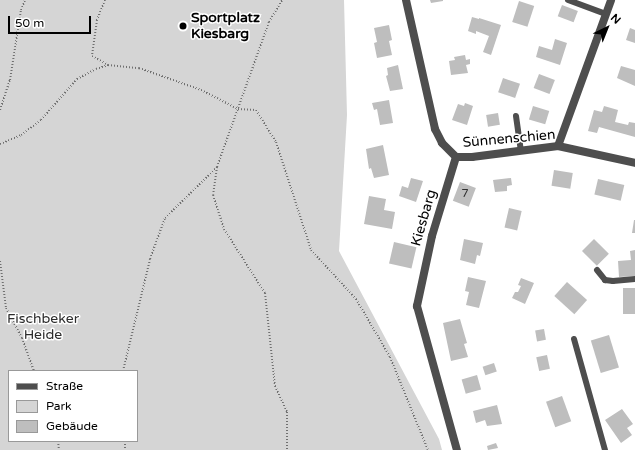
<!DOCTYPE html>
<meta charset="utf-8">
<style>
body{margin:0}
#map{position:relative;width:635px;height:450px;overflow:hidden;background:#fff;font-family:"Varela Round",sans-serif}
div>[style]{position:absolute}
.green>*{inset:0;background:#d5d5d5}
.building>*{inset:0;background:#bebebe;transform-origin:0 0}
.path>*{height:2px;margin-top:-1px;transform-origin:0;background:repeating-linear-gradient(90deg,#707070 0 1px,transparent 0 3px)}
.service>*{height:6px;margin:-3px;padding:0 3px;transform-origin:3px;border-radius:3px;background:#4e4e4e}
.minor>*{height:8px;margin:-4px;padding:0 4px;transform-origin:4px;border-radius:4px;background:#4e4e4e}
.dots>*{width:11px;height:11px;translate:-50% -50%;box-sizing:border-box;border:2px solid #fff;border-radius:50%}
span{translate:-50% -50%;white-space:nowrap;text-align:center;line-height:1.15;-webkit-text-stroke:3px #fff;paint-order:stroke}
.number-label{font-size:12px;color:#303030}
.number-label span{-webkit-text-stroke-width:0}
.poi-label{font-size:14px;color:#000;font-weight:700}
.left{translate:0 -50%;text-align:left}
.street-label{font-size:14px;color:#000}
.park-label{font-size:14px;color:#2c2c2c}
.legend{position:absolute;left:8px;top:370px;width:130px;height:72px;box-sizing:border-box;background:#fff;border:1px solid #999;margin:0;padding:5px 7px;list-style:none;font-size:12px;color:#000}
.legend li{display:flex;align-items:center;gap:8px;height:20px}
.legend b{width:20px;border:1px solid #999}
.north{position:absolute;left:587px;top:8px;width:40px;height:40px;-webkit-text-stroke:3px #fff;paint-order:stroke;rotate:43deg;font-size:11px;font-weight:700;line-height:16px;text-align:center;color:#000}
.north::after{content:'';display:block;margin:auto;width:14px;height:18px;background:#000;clip-path:polygon(50% 0,100% 100%,50% 72%,0 100%)}
.scale{position:absolute;left:8px;top:16px;width:83px;height:18px;box-sizing:border-box;border:2px solid #000;border-top:0;padding-left:5px;font-size:12px;line-height:14px;white-space:nowrap;color:#000;-webkit-text-stroke:3px #fff;paint-order:stroke}
</style>
<div id="map">
<div class="green">
<div style="clip-path:polygon(evenodd,0 0,344px 0,347px 115px,339px 251px,439px 439px,442px 450px,0 450px,0 0,9px 371px,137px 371px,137px 441px,9px 441px,9px 371px)"></div>
</div>
<div class="building">
<div style="clip-path:polygon(430px 0,443px 0,443px 1px,431px 3px)"></div>
<div style="left:519px;top:1px;width:16px;height:22px;rotate:18deg"></div>
<div style="left:562px;top:5px;width:17px;height:12px;rotate:21deg"></div>
<div style="clip-path:polygon(472px 17px,479px 19px,479px 18px,501px 25px,491px 55px,483px 52px,489px 36px,476px 31px,476px 34px,468px 31px)"></div>
<div style="clip-path:polygon(389px 25px,392px 40px,389px 41px,392px 55px,377px 58px,374px 43px,377px 42px,374px 28px)"></div>
<div style="clip-path:polygon(630px 28px,635px 30px,635px 43px,626px 40px)"></div>
<div style="clip-path:polygon(555px 39px,567px 43px,560px 65px,536px 57px,539px 46px,552px 50px)"></div>
<div style="clip-path:polygon(465px 55px,466px 60px,470px 59px,470px 64px,466px 65px,468px 73px,451px 75px,449px 61px,455px 60px,454px 57px)"></div>
<div style="clip-path:polygon(398px 65px,403px 89px,390px 91px,386px 76px,388px 75px,387px 68px)"></div>
<div style="clip-path:polygon(621px 66px,635px 70px,635px 86px,617px 78px)"></div>
<div style="left:539px;top:74px;width:17px;height:15px;rotate:21deg"></div>
<div style="left:503px;top:78px;width:18px;height:15px;rotate:19deg"></div>
<div style="clip-path:polygon(389px 100px,393px 123px,380px 125px,377px 109px,374px 110px,372px 103px)"></div>
<div style="clip-path:polygon(465px 103px,473px 106px,467px 125px,452px 120px,458px 104px,464px 106px)"></div>
<div style="left:533px;top:106px;width:17px;height:14px;rotate:17deg"></div>
<div style="clip-path:polygon(604px 106px,618px 110px,615px 122px,628px 125px,629px 122px,635px 123px,635px 137px,599px 127px,597px 133px,588px 131px,594px 110px,602px 112px)"></div>
<div style="left:498px;top:113px;width:12px;height:12px;rotate:81deg"></div>
<div style="clip-path:polygon(383px 145px,389px 175px,374px 178px,371px 168px,369px 169px,366px 149px)"></div>
<div style="left:554px;top:170px;width:19px;height:16px;rotate:9deg"></div>
<div style="clip-path:polygon(411px 178px,423px 181px,416px 202px,399px 196px,402px 186px,408px 188px)"></div>
<div style="clip-path:polygon(511px 178px,512px 185px,507px 186px,507px 191px,495px 192px,493px 180px)"></div>
<div style="left:598px;top:179px;width:27px;height:16px;rotate:13deg"></div>
<div style="left:460px;top:182px;width:17px;height:20px;rotate:21deg"></div>
<div style="clip-path:polygon(369px 196px,386px 199px,384px 210px,395px 212px,392px 229px,364px 224px)"></div>
<div style="left:509px;top:208px;width:13px;height:20px;rotate:13deg"></div>
<div style="clip-path:polygon(634px 220px,635px 220px,635px 233px,632px 233px)"></div>
<div style="clip-path:polygon(464px 239px,483px 243px,480px 256px,477px 255px,475px 264px,460px 260px)"></div>
<div style="left:594px;top:239px;width:21px;height:17px;rotate:45deg"></div>
<div style="left:394px;top:242px;width:23px;height:22px;rotate:13deg"></div>
<div style="clip-path:polygon(635px 250px,635px 276px,619px 277px,618px 261px,631px 260px,630px 251px)"></div>
<div style="clip-path:polygon(468px 277px,486px 281px,479px 308px,466px 305px,469px 292px,465px 291px)"></div>
<div style="clip-path:polygon(521px 278px,534px 283px,525px 304px,512px 298px,515px 292px,518px 292px,521px 286px,518px 285px)"></div>
<div style="left:567px;top:282px;width:27px;height:19px;rotate:42deg"></div>
<div style="left:623px;top:288px;width:12px;height:26px"></div>
<div style="clip-path:polygon(460px 319px,467px 343px,464px 344px,468px 357px,451px 361px,443px 323px)"></div>
<div style="left:544px;top:329px;width:11px;height:9px;rotate:80deg"></div>
<div style="left:609px;top:335px;width:34px;height:19px;rotate:73deg"></div>
<div style="left:547px;top:355px;width:14px;height:11px;rotate:78deg"></div>
<div style="left:494px;top:363px;width:9px;height:12px;rotate:72deg"></div>
<div style="left:477px;top:375px;width:15px;height:16px;rotate:74deg"></div>
<div style="left:562px;top:396px;width:27px;height:17px;rotate:70deg"></div>
<div style="clip-path:polygon(497px 405px,502px 424px,487px 426px,485px 420px,476px 423px,473px 411px)"></div>
<div style="clip-path:polygon(622px 409px,633px 424px,627px 428px,632px 435px,621px 443px,605px 420px)"></div>
<div style="clip-path:polygon(496px 443px,498px 448px,488px 450px,487px 446px)"></div>
</div>
<div class="path">
<div style="left:105px;top:0;width:22px;rotate:112deg"></div>
<div style="left:97px;top:20px;width:36px;rotate:98deg"></div>
<div style="left:92px;top:56px;width:18px;rotate:29deg"></div>
<div style="left:0;top:110px;width:32px;rotate:-72deg"></div>
<div style="left:10px;top:80px;width:71px;rotate:-81.1deg"></div>
<div style="left:21px;top:10px;width:11px;rotate:-68deg"></div>
<div style="left:0;top:144px;width:23px;rotate:-23deg"></div>
<div style="left:21px;top:135px;width:25px;rotate:-37deg"></div>
<div style="left:41px;top:120px;width:55px;rotate:-48.7deg"></div>
<div style="left:77px;top:79px;width:21px;rotate:-28deg"></div>
<div style="left:96px;top:69px;width:13px;rotate:-18deg"></div>
<div style="left:108px;top:65px;width:31px;rotate:6deg"></div>
<div style="left:139px;top:68px;width:66px;rotate:19.5deg"></div>
<div style="left:201px;top:90px;width:42px;rotate:27.2deg"></div>
<div style="left:238px;top:109px;width:18px;rotate:3deg"></div>
<div style="left:256px;top:110px;width:38px;rotate:58deg"></div>
<div style="left:276px;top:142px;width:114px;rotate:72deg"></div>
<div style="left:311px;top:250px;width:67px;rotate:47.4deg"></div>
<div style="left:356px;top:299px;width:67px;rotate:59.6deg"></div>
<div style="left:390px;top:357px;width:100px;rotate:67.8deg"></div>
<div style="left:217px;top:167px;width:28px;rotate:98deg"></div>
<div style="left:213px;top:195px;width:36px;rotate:72deg"></div>
<div style="left:224px;top:229px;width:76px;rotate:57.4deg"></div>
<div style="left:265px;top:293px;width:94px;rotate:83.9deg"></div>
<div style="left:275px;top:386px;width:29px;rotate:65deg"></div>
<div style="left:287px;top:412px;width:38px;rotate:90deg"></div>
<div style="left:0;top:261px;width:47px;rotate:82.7deg"></div>
<div style="left:6px;top:308px;width:34px;rotate:62deg"></div>
<div style="left:22px;top:338px;width:35px;rotate:70deg"></div>
<div style="left:123px;top:371px;width:115px;rotate:-76.4deg"></div>
<div style="left:150px;top:259px;width:44px;rotate:-69.9deg"></div>
<div style="left:165px;top:218px;width:73px;rotate:-44.4deg"></div>
<div style="left:217px;top:167px;width:154px;rotate:-70.3deg"></div>
<div style="left:269px;top:22px;width:26px;rotate:-59deg"></div>
<div style="left:58px;top:441px;width:9px;rotate:84deg"></div>
<div style="left:125px;top:441px;width:9px;rotate:90deg"></div>
</div>
<div class="service">
<div style="left:568px;top:0;width:40px;rotate:20.2deg"></div>
<div style="left:516px;top:116px;width:35px;rotate:82deg"></div>
<div style="left:597px;top:270px;width:13px;rotate:51deg"></div>
<div style="left:605px;top:280px;width:8px;rotate:7deg"></div>
<div style="left:613px;top:281px;width:22px;rotate:-5deg"></div>
<div style="left:574px;top:339px;width:115px;rotate:74.4deg"></div>
</div>
<div class="minor">
<div style="left:406px;top:0;width:132px;rotate:77.3deg"></div>
<div style="left:435px;top:129px;width:16px;rotate:63deg"></div>
<div style="left:442px;top:143px;width:20px;rotate:45deg"></div>
<div style="left:456px;top:157px;width:83px;rotate:106.9deg"></div>
<div style="left:432px;top:236px;width:72px;rotate:102.1deg"></div>
<div style="left:417px;top:306px;width:149px;rotate:74.5deg"></div>
<div style="left:558px;top:146px;width:155px;rotate:-70deg"></div>
<div style="left:456px;top:157px;width:16px"></div>
<div style="left:472px;top:157px;width:87px;rotate:-7.3deg"></div>
<div style="left:558px;top:146px;width:79px;rotate:12.4deg"></div>
</div>
<div class="dots">
<div style="left:183px;top:26px;background:#000"></div>
</div>
<div class="number-label">
<span style="left:465px;top:194px">7</span>
</div>
<div class="poi-label">
<span class="left" style="left:191px;top:26px">Sportplatz<br>Kiesbarg</span>
</div>
<div class="street-label">
<span style="left:509px;top:139px;rotate:-5deg">Sünnenschien</span>
<span style="left:424px;top:218px;rotate:-74deg">Kiesbarg</span>
</div>
<div class="park-label">
<span style="left:43px;top:327px">Fischbeker<br>Heide</span>
</div>
<ul class="legend">
<li><b style="height:5px;background:#4e4e4e"></b>Straße</li>
<li><b style="height:11px;background:#d5d5d5"></b>Park</li>
<li><b style="height:11px;background:#bebebe"></b>Gebäude</li>
</ul>
<div class="north">N</div>
<div class="scale">50 m</div>
</div>
